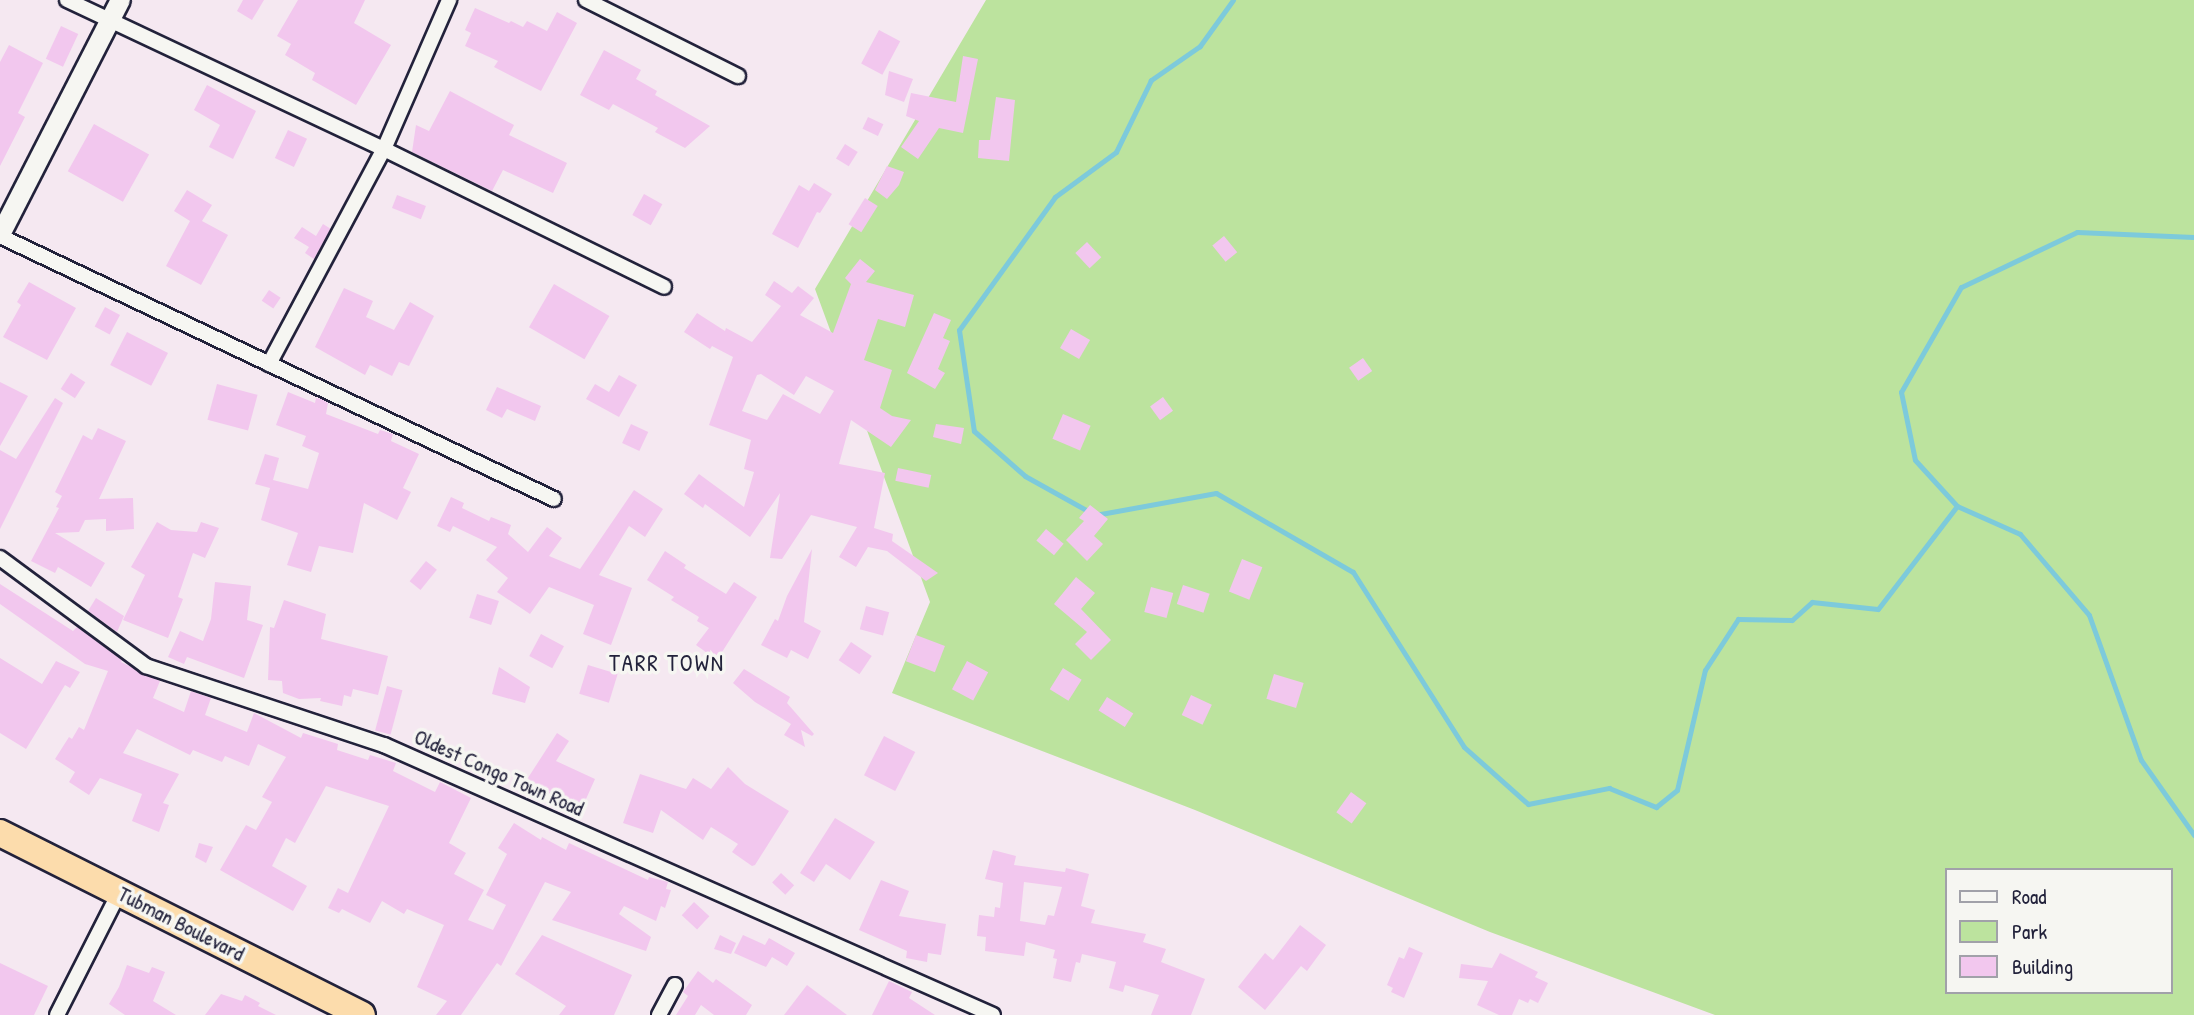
<!DOCTYPE html>
<style>
body{margin:0}
#map{position:relative;width:2194px;height:1015px;overflow:hidden;background:#f5e8f1;font-family:"Patrick Hand",sans-serif}
div>[style]{position:absolute}
.green>*{inset:0;background:#bce39e}
.stream>*{height:5px;margin:-2.5px;padding:0 2.5px;transform-origin:2.5px;border-radius:2.5px;background:#7dcadb}
.building>*{inset:0;background:#f2c7ee;transform-origin:0 0}
.roads{filter:drop-shadow(2px 0 #22223b) drop-shadow(-2px 0 #22223b) drop-shadow(0 2px #22223b) drop-shadow(0 -2px #22223b)}
.street>*{height:14px;margin:-7px;padding:0 7px;transform-origin:7px;border-radius:7px;background:#f6f6f2}
.secondary>*{height:19px;margin:-9.5px;padding:0 9.5px;transform-origin:9.5px;border-radius:9.5px;background:#f6f6f2}
.highway>*{height:26px;margin:-13px;padding:0 13px;transform-origin:13px;border-radius:13px;background:#fcdcac}
span{translate:-50% -50%;white-space:nowrap;text-align:center;line-height:1.15;-webkit-text-stroke:7px #f6f6f2;paint-order:stroke}
.street-label{font-size:21px;color:#22223b}
.neighbourhood-label{font-size:23px;color:#22223b;letter-spacing:2px}
.legend{position:absolute;left:1945px;top:868px;width:228px;height:126px;box-sizing:border-box;background:#f6f6f2;border:2px solid #a1a1a9;margin:0;padding:9px 12px;list-style:none;font-size:21px;color:#22223b}
.legend li{display:flex;align-items:center;gap:14px;height:35px}
.legend b{width:35px;border:2px solid #a1a1a9}
</style>
<div id="map">
<div class="green">
<div style="clip-path:polygon(evenodd,986px 0,2194px 0,2194px 1015px,1715px 1015px,1490px 932px,1195px 810px,892px 693px,930px 602px,815px 289px,986px 0,1947px 870px,2171px 870px,2171px 992px,1947px 992px,1947px 870px)"></div>
</div>
<div class="stream">
<div style="left:1233px;top:0;width:57px;rotate:125.7deg"></div>
<div style="left:1200px;top:46px;width:60px;rotate:145.2deg"></div>
<div style="left:1151px;top:80px;width:80px;rotate:115.9deg"></div>
<div style="left:1116px;top:152px;width:76px;rotate:143.6deg"></div>
<div style="left:1055px;top:197px;width:164px;rotate:125.8deg"></div>
<div style="left:959px;top:330px;width:102px;rotate:81.6deg"></div>
<div style="left:974px;top:431px;width:68px;rotate:41.4deg"></div>
<div style="left:1025px;top:476px;width:80px;rotate:29.1deg"></div>
<div style="left:1095px;top:515px;width:123px;rotate:-10.3deg"></div>
<div style="left:1216px;top:493px;width:158px;rotate:30deg"></div>
<div style="left:1353px;top:572px;width:207px;rotate:57.6deg"></div>
<div style="left:1464px;top:747px;width:86px;rotate:41.7deg"></div>
<div style="left:1528px;top:804px;width:83px;rotate:-11.2deg"></div>
<div style="left:1609px;top:788px;width:51px;rotate:22deg"></div>
<div style="left:1656px;top:807px;width:27px;rotate:-39deg"></div>
<div style="left:1677px;top:790px;width:123px;rotate:-76.9deg"></div>
<div style="left:1705px;top:670px;width:61px;rotate:-57.1deg"></div>
<div style="left:1738px;top:619px;width:54px;rotate:1.1deg"></div>
<div style="left:1792px;top:620px;width:27px;rotate:-42deg"></div>
<div style="left:1812px;top:602px;width:66px;rotate:6.1deg"></div>
<div style="left:1878px;top:609px;width:130px;rotate:-52.5deg"></div>
<div style="left:2194px;top:237px;width:117px;rotate:-177.6deg"></div>
<div style="left:2077px;top:232px;width:128px;rotate:154.6deg"></div>
<div style="left:1961px;top:287px;width:121px;rotate:119.7deg"></div>
<div style="left:1901px;top:392px;width:69px;rotate:78.4deg"></div>
<div style="left:1915px;top:460px;width:62px;rotate:47.6deg"></div>
<div style="left:1957px;top:506px;width:69px;rotate:24deg"></div>
<div style="left:2020px;top:534px;width:106px;rotate:49.6deg"></div>
<div style="left:2089px;top:615px;width:154px;rotate:70.3deg"></div>
<div style="left:2141px;top:760px;width:92px;rotate:54.8deg"></div>
</div>
<div class="building">
<div style="clip-path:polygon(243px 0,264px 0,252px 20px,237px 11px)"></div>
<div style="clip-path:polygon(298px 0,365px 0,354px 23px,391px 45px,356px 105px,312px 80px,315px 73px,285px 55px,291px 44px,277px 36px)"></div>
<div style="clip-path:polygon(475px 8px,509px 23px,511px 21px,523px 27px,527px 21px,547px 31px,557px 12px,577px 23px,541px 91px,494px 67px,498px 61px,465px 46px,471px 33px,465px 30px)"></div>
<div style="left:61px;top:26px;width:19px;height:36px;rotate:25deg"></div>
<div style="left:879px;top:30px;width:24px;height:38px;rotate:28deg"></div>
<div style="clip-path:polygon(9px 45px,43px 63px,18px 113px,25px 117px,0 166px,0 62px)"></div>
<div style="clip-path:polygon(604px 50px,641px 70px,636px 79px,657px 91px,655px 95px,710px 126px,685px 148px,655px 132px,658px 128px,613px 104px,609px 110px,580px 95px)"></div>
<div style="clip-path:polygon(963px 56px,978px 59px,963px 133px,939px 128px,918px 159px,901px 147px,919px 121px,906px 116px,911px 93px,956px 102px)"></div>
<div style="clip-path:polygon(889px 71px,913px 79px,904px 102px,885px 95px)"></div>
<div style="clip-path:polygon(207px 85px,256px 111px,233px 159px,209px 147px,220px 125px,194px 110px)"></div>
<div style="clip-path:polygon(450px 91px,514px 125px,509px 135px,567px 163px,553px 193px,503px 170px,492px 191px,412px 152px,416px 125px,429px 131px)"></div>
<div style="clip-path:polygon(996px 97px,1015px 100px,1009px 161px,978px 158px,979px 140px,990px 140px)"></div>
<div style="left:868px;top:117px;width:17px;height:13px;rotate:25deg"></div>
<div style="left:94px;top:124px;width:63px;height:54px;rotate:29deg"></div>
<div style="left:288px;top:130px;width:21px;height:31px;rotate:25deg"></div>
<div style="left:845px;top:144px;width:15px;height:17px;rotate:32deg"></div>
<div style="clip-path:polygon(887px 166px,904px 172px,899px 185px,887px 199px,875px 190px)"></div>
<div style="clip-path:polygon(814px 183px,832px 194px,820px 213px,817px 212px,798px 248px,772px 234px,799px 185px,809px 191px)"></div>
<div style="clip-path:polygon(187px 190px,212px 205px,202px 221px,228px 235px,201px 285px,166px 266px,190px 221px,174px 211px)"></div>
<div style="left:644px;top:194px;width:21px;height:24px;rotate:29deg"></div>
<div style="left:397px;top:195px;width:31px;height:14px;rotate:21deg"></div>
<div style="left:865px;top:198px;width:15px;height:31px;rotate:32deg"></div>
<div style="clip-path:polygon(323px 224px,331px 229px,314px 259px,305px 253px,309px 247px,294px 238px,302px 227px,316px 236px)"></div>
<div style="left:1224px;top:236px;width:21px;height:15px;rotate:51deg"></div>
<div style="left:1087px;top:242px;width:21px;height:16px;rotate:47deg"></div>
<div style="clip-path:polygon(evenodd,860px 259px,875px 271px,866px 282px,914px 295px,905px 327px,878px 319px,864px 360px,892px 370px,880px 408px,892px 416px,911px 420px,891px 447px,851px 420px,839px 464px,885px 473px,874px 528px,893px 534px,892px 541px,938px 573px,926px 581px,887px 551px,868px 547px,856px 567px,839px 557px,857px 527px,811px 515px,782px 559px,770px 558px,780px 493px,750px 537px,705px 504px,703px 508px,684px 494px,699px 474px,744px 507px,754px 472px,744px 469px,751px 440px,709px 425px,733px 357px,712px 346px,710px 349px,684px 332px,697px 313px,725px 331px,726px 328px,752px 342px,781px 306px,765px 295px,774px 281px,792px 293px,798px 286px,814px 298px,800px 315px,833px 333px,851px 284px,845px 278px,860px 259px,761px 374px,794px 395px,806px 376px,834px 391px,820px 414px,783px 394px,767px 420px,742px 411px,757px 375px,761px 374px)"></div>
<div style="clip-path:polygon(29px 282px,76px 308px,47px 360px,3px 337px,21px 305px,17px 302px)"></div>
<div style="left:554px;top:284px;width:64px;height:50px;rotate:30deg"></div>
<div style="clip-path:polygon(344px 288px,373px 301px,366px 317px,394px 330px,410px 302px,434px 316px,409px 366px,399px 362px,392px 376px,370px 365px,365px 375px,315px 347px)"></div>
<div style="left:269px;top:290px;width:14px;height:13px;rotate:34deg"></div>
<div style="left:105px;top:307px;width:17px;height:22px;rotate:28deg"></div>
<div style="clip-path:polygon(934px 313px,951px 320px,943px 338px,950px 341px,938px 369px,945px 373px,935px 389px,907px 373px)"></div>
<div style="left:1071px;top:329px;width:22px;height:22px;rotate:30deg"></div>
<div style="left:127px;top:332px;width:46px;height:37px;rotate:27deg"></div>
<div style="left:1363px;top:358px;width:16px;height:17px;rotate:55deg"></div>
<div style="left:71px;top:373px;width:17px;height:19px;rotate:33deg"></div>
<div style="clip-path:polygon(619px 375px,637px 385px,619px 417px,586px 399px,595px 384px,609px 392px)"></div>
<div style="clip-path:polygon(0 382px,28px 396px,0 446px)"></div>
<div style="left:217px;top:384px;width:42px;height:37px;rotate:15deg"></div>
<div style="clip-path:polygon(497px 387px,541px 406px,535px 421px,507px 409px,502px 418px,486px 410px)"></div>
<div style="clip-path:polygon(288px 392px,315px 403px,316px 398px,322px 399px,328px 403px,326px 414px,378px 434px,380px 430px,393px 434px,391px 441px,419px 454px,403px 488px,411px 492px,397px 520px,364px 503px,353px 553px,319px 546px,311px 572px,287px 565px,298px 533px,261px 520px,270px 488px,255px 484px,265px 454px,279px 458px,273px 480px,308px 489px,319px 453px,302px 446px,306px 436px,276px 425px)"></div>
<div style="left:1163px;top:397px;width:17px;height:16px;rotate:54deg"></div>
<div style="clip-path:polygon(55px 398px,63px 403px,0 529px,0 450px,16px 459px)"></div>
<div style="left:1063px;top:414px;width:30px;height:27px;rotate:23deg"></div>
<div style="left:631px;top:424px;width:19px;height:21px;rotate:25deg"></div>
<div style="clip-path:polygon(936px 424px,964px 428px,961px 444px,933px 437px)"></div>
<div style="clip-path:polygon(98px 428px,126px 441px,99px 499px,133px 498px,134px 529px,106px 531px,106px 519px,85px 520px,79px 532px,55px 533px,105px 563px,91px 587px,58px 567px,55px 573px,31px 561px,59px 508px,56px 507px,62px 496px,55px 492px,83px 435px,92px 440px)"></div>
<div style="left:898px;top:468px;width:34px;height:13px;rotate:12deg"></div>
<div style="clip-path:polygon(634px 490px,663px 509px,645px 537px,629px 526px,599px 575px,632px 588px,611px 645px,583px 634px,594px 605px,549px 587px,530px 614px,497px 592px,508px 578px,486px 560px,497px 547px,453px 526px,450px 532px,437px 526px,451px 497px,464px 503px,462px 508px,489px 521px,491px 517px,511px 525px,508px 534px,528px 552px,547px 527px,562px 538px,549px 556px,580px 569px)"></div>
<div style="clip-path:polygon(1090px 505px,1108px 519px,1094px 536px,1103px 544px,1087px 561px,1066px 540px,1084px 521px,1079px 518px)"></div>
<div style="clip-path:polygon(157px 522px,171px 530px,197px 532px,201px 522px,219px 528px,205px 558px,193px 553px,178px 597px,183px 599px,168px 638px,123px 620px,145px 575px,131px 567px)"></div>
<div style="left:1046px;top:529px;width:23px;height:15px;rotate:40deg"></div>
<div style="clip-path:polygon(812px 549px,804px 622px,821px 631px,808px 659px,791px 650px,787px 658px,761px 645px,775px 619px,778px 621px,787px 596px)"></div>
<div style="clip-path:polygon(665px 551px,686px 565px,684px 568px,726px 594px,734px 582px,757px 597px,717px 660px,696px 645px,709px 628px,697px 621px,699px 617px,671px 600px,674px 597px,647px 580px)"></div>
<div style="left:1242px;top:559px;width:22px;height:35px;rotate:22deg"></div>
<div style="left:426px;top:561px;width:14px;height:26px;rotate:39deg"></div>
<div style="clip-path:polygon(1076px 577px,1095px 593px,1081px 609px,1111px 640px,1091px 660px,1075px 644px,1087px 632px,1054px 604px)"></div>
<div style="clip-path:polygon(215px 582px,251px 586px,247px 620px,263px 625px,244px 678px,187px 657px,184px 664px,168px 657px,180px 631px,203px 641px,211px 619px)"></div>
<div style="clip-path:polygon(0 584px,73px 631px,77px 627px,122px 660px,121px 662px,160px 681px,153px 698px,184px 712px,191px 691px,211px 698px,205px 715px,247px 732px,254px 713px,301px 738px,303px 733px,338px 744px,337px 750px,368px 760px,370px 755px,396px 763px,393px 771px,435px 792px,440px 782px,471px 798px,449px 843px,466px 853px,454px 874px,484px 890px,468px 920px,493px 930px,506px 905px,486px 895px,507px 854px,498px 848px,514px 823px,541px 840px,542px 837px,566px 850px,569px 843px,648px 880px,649px 877px,668px 882px,666px 889px,671px 890px,665px 908px,661px 906px,656px 921px,624px 906px,619px 914px,651px 937px,646px 951px,552px 920px,571px 892px,545px 882px,501px 966px,497px 963px,461px 1015px,436px 1015px,447px 1001px,417px 987px,444px 925px,407px 909px,404px 914px,382px 901px,370px 923px,342px 909px,339px 913px,328px 908px,338px 888px,348px 893px,389px 806px,326px 786px,295px 843px,286px 838px,272px 866px,307px 886px,293px 911px,220px 870px,246px 825px,256px 830px,272px 802px,262px 797px,286px 757px,258px 744px,249px 766px,225px 756px,222px 762px,193px 750px,190px 755px,137px 729px,123px 753px,179px 774px,163px 803px,169px 805px,159px 832px,132px 821px,142px 794px,100px 778px,89px 795px,69px 782px,75px 772px,55px 759px,69px 737px,72px 739px,79px 727px,84px 730px,108px 671px,85px 664px,0 604px)"></div>
<div style="left:1183px;top:585px;width:28px;height:20px;rotate:18deg"></div>
<div style="left:1151px;top:587px;width:23px;height:26px;rotate:15deg"></div>
<div style="left:477px;top:594px;width:23px;height:25px;rotate:18deg"></div>
<div style="clip-path:polygon(96px 598px,124px 616px,117px 632px,88px 611px)"></div>
<div style="clip-path:polygon(284px 600px,326px 614px,321px 639px,388px 656px,378px 695px,353px 689px,351px 697px,344px 695px,342px 706px,320px 701px,321px 698px,299px 699px,283px 693px,282px 681px,268px 680px,270px 627px,274px 628px)"></div>
<div style="left:866px;top:606px;width:24px;height:24px;rotate:15deg"></div>
<div style="left:541px;top:634px;width:26px;height:25px;rotate:28deg"></div>
<div style="left:916px;top:635px;width:31px;height:28px;rotate:21deg"></div>
<div style="left:851px;top:642px;width:25px;height:22px;rotate:34deg"></div>
<div style="clip-path:polygon(0 658px,42px 684px,56px 661px,80px 672px,70px 688px,65px 685px,26px 749px,0 733px)"></div>
<div style="left:967px;top:661px;width:24px;height:32px;rotate:28deg"></div>
<div style="left:588px;top:665px;width:31px;height:30px;rotate:17deg"></div>
<div style="clip-path:polygon(499px 667px,530px 687px,525px 703px,492px 694px)"></div>
<div style="left:1063px;top:668px;width:22px;height:25px;rotate:32deg"></div>
<div style="clip-path:polygon(744px 669px,790px 697px,787px 703px,814px 734px,812px 736px,801px 730px,805px 747px,784px 735px,791px 724px,755px 702px,733px 683px)"></div>
<div style="left:1274px;top:674px;width:31px;height:26px;rotate:17deg"></div>
<div style="left:387px;top:686px;width:16px;height:46px;rotate:15deg"></div>
<div style="left:1191px;top:695px;width:23px;height:22px;rotate:25deg"></div>
<div style="left:1107px;top:697px;width:31px;height:16px;rotate:32deg"></div>
<div style="clip-path:polygon(557px 733px,569px 741px,556px 761px,595px 779px,582px 808px,539px 789px,537px 792px,524px 784px)"></div>
<div style="left:884px;top:736px;width:35px;height:44px;rotate:27deg"></div>
<div style="clip-path:polygon(728px 767px,745px 784px,789px 811px,755px 865px,752px 866px,732px 852px,738px 844px,711px 827px,703px 840px,661px 810px,653px 833px,623px 823px,640px 774px,686px 789px,693px 778px,711px 789px)"></div>
<div style="left:1351px;top:792px;width:19px;height:25px;rotate:36deg"></div>
<div style="clip-path:polygon(835px 818px,875px 842px,850px 880px,826px 864px,814px 882px,800px 873px)"></div>
<div style="clip-path:polygon(199px 843px,213px 847px,206px 863px,195px 857px)"></div>
<div style="clip-path:polygon(evenodd,993px 850px,1016px 856px,1014px 865px,1065px 872px,1066px 868px,1089px 874px,1081px 906px,1095px 910px,1091px 923px,1146px 934px,1143px 942px,1166px 949px,1161px 962px,1205px 979px,1191px 1015px,1151px 1015px,1159px 995px,1125px 985px,1123px 992px,1109px 988px,1116px 962px,1082px 954px,1080px 963px,1076px 962px,1071px 982px,1053px 978px,1057px 959px,1053px 958px,1055px 950px,1026px 942px,1024px 956px,985px 951px,986px 937px,977px 936px,979px 915px,994px 917px,995px 907px,1000px 908px,1003px 883px,985px 879px,993px 850px,1024px 882px,1062px 887px,1054px 916px,1048px 915px,1045px 925px,1020px 921px,1024px 882px)"></div>
<div style="left:781px;top:873px;width:18px;height:13px;rotate:43deg"></div>
<div style="clip-path:polygon(881px 880px,909px 891px,899px 916px,946px 924px,941px 955px,928px 953px,927px 962px,906px 958px,907px 951px,859px 930px)"></div>
<div style="left:694px;top:902px;width:21px;height:18px;rotate:43deg"></div>
<div style="clip-path:polygon(1300px 925px,1326px 945px,1307px 971px,1301px 966px,1265px 1010px,1238px 987px,1265px 953px,1273px 960px)"></div>
<div style="clip-path:polygon(542px 935px,632px 975px,614px 1015px,559px 1015px,566px 1006px,515px 974px)"></div>
<div style="clip-path:polygon(720px 935px,736px 943px,731px 954px,714px 949px)"></div>
<div style="clip-path:polygon(743px 935px,765px 945px,769px 938px,795px 953px,787px 966px,772px 957px,766px 967px,734px 953px)"></div>
<div style="clip-path:polygon(1409px 947px,1423px 953px,1404px 998px,1391px 992px,1393px 988px,1387px 985px,1399px 957px,1404px 959px)"></div>
<div style="clip-path:polygon(1500px 953px,1538px 972px,1535px 977px,1548px 983px,1538px 1003px,1530px 999px,1528px 1003px,1519px 999px,1512px 1015px,1499px 1015px,1477px 1005px,1488px 981px,1459px 978px,1461px 964px,1492px 968px)"></div>
<div style="clip-path:polygon(0 963px,48px 986px,34px 1015px,0 1015px)"></div>
<div style="clip-path:polygon(127px 965px,149px 973px,152px 967px,165px 972px,153px 1001px,176px 1015px,125px 1015px,109px 1004px,119px 987px)"></div>
<div style="clip-path:polygon(698px 971px,713px 983px,716px 979px,752px 1005px,746px 1015px,714px 1015px,701px 1005px,695px 1015px,676px 1015px,688px 996px,683px 992px)"></div>
<div style="clip-path:polygon(889px 981px,912px 992px,909px 998px,935px 1015px,872px 1015px)"></div>
<div style="clip-path:polygon(807px 985px,847px 1015px,784px 1015px)"></div>
<div style="clip-path:polygon(221px 994px,242px 1001px,245px 995px,260px 1003px,258px 1006px,276px 1015px,205px 1015px)"></div>
</div>
<div class="roads">
<div class="street">
<div style="left:67px;top:0;width:350px;rotate:25.2deg"></div>
<div style="left:384px;top:149px;width:312px;rotate:26.2deg"></div>
<div style="left:586px;top:0;width:170px;rotate:26.6deg"></div>
<div style="left:0;top:236px;width:613px;rotate:25.4deg"></div>
<div style="left:269px;top:364px;width:244px;rotate:-61.9deg"></div>
<div style="left:384px;top:149px;width:163px;rotate:-66.4deg"></div>
<div style="left:0;top:558px;width:182px;rotate:36.5deg"></div>
<div style="left:146px;top:666px;width:251px;rotate:18.4deg"></div>
<div style="left:384px;top:745px;width:666px;rotate:23.91deg"></div>
<div style="left:57px;top:1015px;width:137px;rotate:-63.1deg"></div>
<div style="left:659px;top:1015px;width:34px;rotate:-62deg"></div>
</div>
<div class="secondary">
<div style="left:0;top:234px;width:263px;rotate:-62.9deg"></div>
</div>
<div class="highway">
<div style="left:0;top:833px;width:405px;rotate:26.7deg"></div>
</div>
</div>
<div class="street-label">
<span style="left:499px;top:773px;rotate:24deg">Oldest Congo Town Road</span>
<span style="left:181px;top:924px;rotate:27deg">Tubman Boulevard</span>
</div>
<div class="neighbourhood-label">
<span style="left:667px;top:663px">TARR TOWN</span>
</div>
<ul class="legend">
<li><b style="height:9px;background:#f6f6f2"></b>Road</li>
<li><b style="height:19px;background:#bce39e"></b>Park</li>
<li><b style="height:19px;background:#f2c7ee"></b>Building</li>
</ul>
</div>
